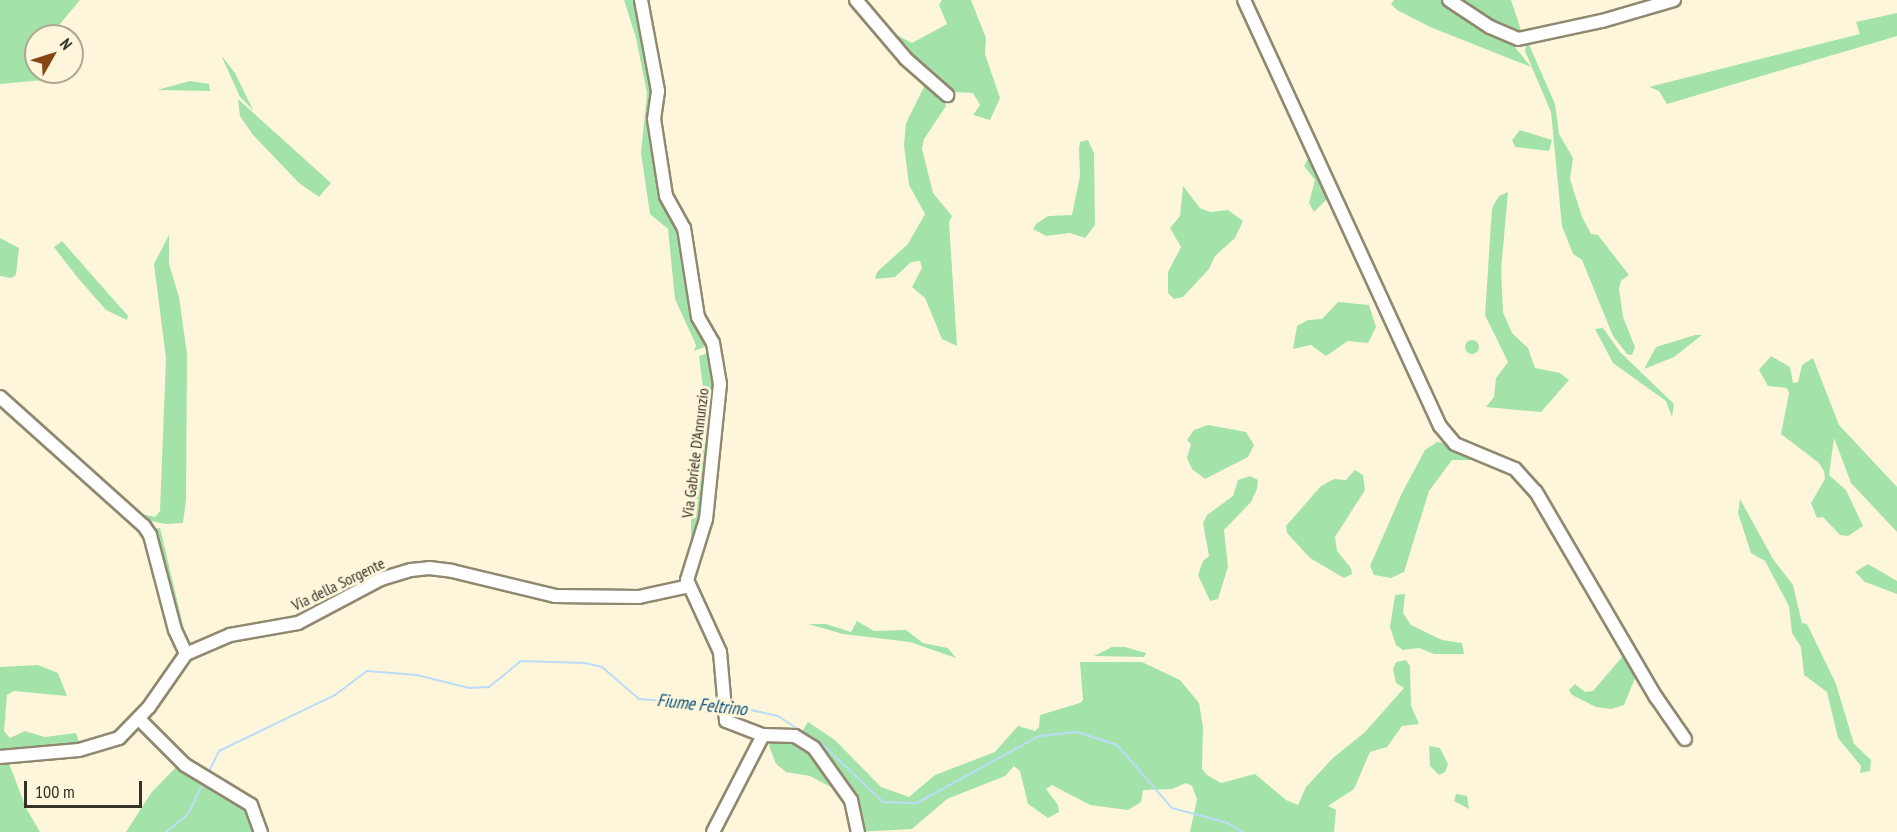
<!DOCTYPE html>
<style>
body{margin:0}
#map{position:relative;width:1897px;height:832px;overflow:hidden;background:#fef6db;font-family:"PT Sans Narrow",sans-serif}
div>[style]{position:absolute}
.green>*{inset:0;background:#a3e3a9}
.round{border-radius:50%}
.stream>*{height:2px;margin:-1px;padding:0 1px;transform-origin:1px;border-radius:1px;background:#bbdcf6}
.roads{filter:drop-shadow(2px 0 #908971) drop-shadow(-2px 0 #908971) drop-shadow(0 2px #908971) drop-shadow(0 -2px #908971)}
.minor>*{height:12px;margin:-6px;padding:0 6px;transform-origin:6px;border-radius:6px;background:#fff}
span{translate:-50% -50%;white-space:nowrap;text-align:center;line-height:1.15;-webkit-text-stroke:6px #fef6db;paint-order:stroke}
.street-label{font-size:16px;color:#343127}
.water-label{font-size:18px;color:#07507a;font-style:italic}
.north{position:absolute;left:24px;top:24px;width:60px;height:60px;box-sizing:border-box;background:#fef6db;border:2px solid #ada793;border-radius:50%;rotate:51deg;font-size:16px;font-weight:700;line-height:24px;text-align:center;color:#343127}
.north::after{content:'';display:block;margin:auto;width:21px;height:27px;background:#894615;clip-path:polygon(50% 0,100% 100%,50% 72%,0 100%)}
.scale{position:absolute;left:24px;top:781px;width:118px;height:27px;box-sizing:border-box;border:3px solid #343127;border-top:0;padding-left:8px;font-size:18px;line-height:21px;white-space:nowrap;color:#343127;-webkit-text-stroke:4px #fef6db;paint-order:stroke}
</style>
<div id="map">
<div class="green">
<div style="clip-path:polygon(0 0,80px 0,50px 36px,36px 36px,36px 72px,59px 74px,45px 74px,44px 80px,0 84px)"></div>
<div style="clip-path:polygon(624px 0,636px 0,655px 87px,652px 143px,656px 173px,679px 222px,708px 341px,707px 346px,694px 351px,696px 345px,675px 299px,668px 229px,650px 214px,641px 153px,647px 93px,636px 38px)"></div>
<div style="clip-path:polygon(942px 0,971px 0,986px 38px,985px 54px,1000px 98px,990px 120px,973px 115px,980px 105px,973px 93px,954px 92px,930px 75px,911px 59px,866px 6px,869px 4px,889px 31px,912px 43px,947px 24px,939px 5px)"></div>
<div style="clip-path:polygon(1394px 0,1444px 0,1509px 40px,1531px 67px,1430px 27px,1397px 10px,1391px 4px)"></div>
<div style="clip-path:polygon(1456px 0,1511px 0,1523px 36px,1510px 34px)"></div>
<div style="clip-path:polygon(1897px 13px,1897px 36px,1667px 104px,1659px 91px,1649px 87px,1860px 34px,1856px 22px)"></div>
<div style="clip-path:polygon(1527px 40px,1555px 104px,1559px 134px,1573px 158px,1570px 179px,1582px 217px,1591px 234px,1598px 235px,1629px 275px,1621px 281px,1619px 289px,1623px 317px,1635px 347px,1632px 355px,1627px 354px,1613px 336px,1582px 260px,1573px 254px,1562px 226px,1551px 112px,1525px 51px)"></div>
<div style="clip-path:polygon(221px 55px,235px 73px,253px 110px,240px 97px)"></div>
<div style="clip-path:polygon(190px 81px,209px 84px,210px 91px,157px 90px)"></div>
<div style="clip-path:polygon(927px 81px,945px 99px,946px 106px,924px 139px,922px 149px,933px 193px,952px 216px,949px 222px,957px 346px,942px 339px,925px 298px,912px 287px,922px 268px,920px 261px,911px 262px,895px 277px,875px 279px,877px 272px,908px 244px,925px 214px,909px 185px,904px 145px,906px 123px)"></div>
<div style="clip-path:polygon(238px 99px,331px 183px,319px 197px,299px 183px,253px 135px,240px 116px)"></div>
<div style="clip-path:polygon(1520px 130px,1552px 140px,1549px 151px,1515px 147px,1512px 140px)"></div>
<div style="clip-path:polygon(1088px 140px,1094px 153px,1095px 225px,1085px 238px,1070px 233px,1046px 236px,1033px 229px,1036px 224px,1048px 216px,1072px 215px,1080px 176px,1079px 148px,1080px 142px)"></div>
<div style="clip-path:polygon(1311px 153px,1331px 195px,1314px 212px,1309px 203px,1315px 180px,1304px 166px)"></div>
<div style="clip-path:polygon(1183px 186px,1200px 208px,1210px 212px,1228px 210px,1243px 221px,1235px 238px,1215px 256px,1209px 269px,1183px 297px,1174px 299px,1168px 293px,1168px 272px,1181px 247px,1170px 228px,1180px 216px)"></div>
<div style="clip-path:polygon(1508px 192px,1501px 270px,1503px 312px,1512px 333px,1528px 348px,1535px 368px,1560px 373px,1569px 380px,1541px 412px,1486px 407px,1494px 397px,1496px 378px,1508px 362px,1485px 315px,1492px 208px,1499px 196px)"></div>
<div style="clip-path:polygon(169px 235px,169px 264px,179px 297px,187px 354px,186px 500px,183px 523px,166px 524px,141px 519px,132px 512px,155px 517px,160px 511px,166px 358px,154px 264px)"></div>
<div style="clip-path:polygon(0 238px,19px 248px,16px 275px,11px 278px,0 276px)"></div>
<div style="clip-path:polygon(62px 241px,128px 316px,127px 320px,106px 310px,77px 277px,54px 247px)"></div>
<div style="clip-path:polygon(1338px 302px,1369px 305px,1376px 327px,1368px 343px,1348px 341px,1326px 356px,1311px 345px,1293px 349px,1297px 326px,1308px 320px,1322px 319px)"></div>
<div style="clip-path:polygon(1603px 328px,1620px 352px,1674px 404px,1672px 417px,1666px 401px,1613px 363px,1595px 329px)"></div>
<div style="clip-path:polygon(1695px 335px,1702px 335px,1674px 357px,1644px 369px,1656px 347px)"></div>
<div class="round" style="left:1465px;top:340px;width:14px;height:14px"></div>
<div style="clip-path:polygon(712px 352px,718px 373px,705px 514px,691px 549px,691px 453px,695px 421px,704px 397px,699px 356px)"></div>
<div style="clip-path:polygon(1771px 356px,1790px 367px,1793px 383px,1798px 382px,1802px 365px,1813px 358px,1839px 425px,1897px 487px,1897px 532px,1851px 483px,1834px 438px,1829px 475px,1846px 490px,1863px 526px,1848px 536px,1840px 535px,1823px 517px,1817px 518px,1811px 503px,1825px 479px,1824px 471px,1819px 463px,1781px 434px,1789px 393px,1787px 388px,1768px 386px,1759px 370px)"></div>
<div style="clip-path:polygon(1208px 425px,1246px 432px,1254px 445px,1248px 457px,1205px 479px,1192px 469px,1187px 458px,1191px 444px,1187px 440px,1194px 430px)"></div>
<div style="clip-path:polygon(1437px 442px,1460px 445px,1478px 460px,1452px 460px,1429px 491px,1404px 572px,1391px 578px,1374px 575px,1370px 566px,1402px 493px,1425px 450px)"></div>
<div style="clip-path:polygon(1355px 470px,1363px 475px,1365px 490px,1335px 537px,1337px 551px,1351px 568px,1352px 574px,1344px 578px,1310px 558px,1287px 533px,1286px 526px,1321px 486px,1334px 479px,1346px 480px)"></div>
<div style="clip-path:polygon(1250px 476px,1258px 480px,1257px 489px,1251px 502px,1224px 530px,1228px 567px,1218px 599px,1210px 601px,1198px 575px,1203px 561px,1209px 556px,1203px 523px,1207px 515px,1233px 496px,1238px 480px)"></div>
<div style="clip-path:polygon(1740px 499px,1773px 559px,1793px 585px,1802px 623px,1807px 624px,1836px 684px,1854px 744px,1871px 760px,1870px 771px,1860px 773px,1861px 766px,1838px 738px,1827px 692px,1804px 675px,1801px 647px,1792px 633px,1789px 606px,1765px 561px,1751px 553px,1738px 513px)"></div>
<div style="clip-path:polygon(160px 528px,187px 642px,197px 645px,185px 645px,152px 529px)"></div>
<div style="clip-path:polygon(1868px 564px,1897px 581px,1897px 594px,1865px 582px,1855px 572px)"></div>
<div style="clip-path:polygon(1405px 594px,1403px 613px,1411px 625px,1442px 640px,1462px 643px,1464px 654px,1434px 654px,1419px 648px,1403px 650px,1396px 645px,1390px 627px,1395px 595px)"></div>
<div style="clip-path:polygon(857px 621px,874px 631px,906px 630px,923px 643px,948px 648px,956px 658px,910px 642px,843px 634px,808px 624px,826px 624px,851px 632px)"></div>
<div style="clip-path:polygon(1112px 647px,1125px 647px,1146px 653px,1144px 657px,1094px 656px)"></div>
<div style="clip-path:polygon(1635px 651px,1642px 661px,1624px 705px,1611px 709px,1596px 707px,1572px 695px,1569px 690px,1575px 684px,1585px 692px,1593px 691px,1622px 657px)"></div>
<div style="clip-path:polygon(1406px 660px,1410px 666px,1411px 706px,1419px 724px,1402px 726px,1387px 747px,1370px 752px,1354px 789px,1328px 806px,1336px 810px,1334px 832px,1190px 832px,1197px 799px,1192px 786px,1186px 783px,1172px 789px,1143px 790px,1141px 802px,1128px 810px,1090px 805px,1052px 785px,1046px 789px,1058px 805px,1059px 812px,1048px 818px,1028px 804px,1020px 771px,1014px 766px,1005px 776px,947px 799px,912px 829px,858px 832px,846px 795px,810px 776px,786px 772px,776px 764px,769px 746px,770px 740px,788px 731px,803px 730px,808px 722px,835px 740px,881px 787px,909px 797px,935px 775px,995px 752px,1018px 726px,1035px 731px,1039px 727px,1040px 715px,1080px 703px,1083px 700px,1080px 662px,1142px 662px,1180px 680px,1199px 703px,1203px 727px,1202px 769px,1207px 775px,1221px 783px,1255px 774px,1286px 800px,1298px 805px,1306px 787px,1333px 758px,1365px 732px,1404px 688px,1396px 683px,1393px 669px,1396px 662px)"></div>
<div style="clip-path:polygon(38px 665px,58px 673px,67px 696px,14px 691px,7px 695px,4px 731px,10px 738px,25px 731px,45px 737px,76px 733px,81px 747px,0 756px,0 667px)"></div>
<div style="clip-path:polygon(1429px 746px,1440px 748px,1448px 764px,1445px 772px,1439px 775px,1430px 766px)"></div>
<div style="clip-path:polygon(7px 758px,26px 808px,40px 832px,0 832px,0 759px)"></div>
<div style="clip-path:polygon(180px 763px,251px 810px,258px 832px,126px 832px,151px 793px)"></div>
<div style="clip-path:polygon(1456px 794px,1467px 796px,1469px 809px,1454px 801px)"></div>
</div>
<div class="stream">
<div style="left:729px;top:705px;width:50px;rotate:12.7deg"></div>
<div style="left:778px;top:716px;width:55px;rotate:33.1deg"></div>
<div style="left:824px;top:746px;width:81px;rotate:43.5deg"></div>
<div style="left:883px;top:802px;width:34px;rotate:2deg"></div>
<div style="left:917px;top:803px;width:139px;rotate:-28.8deg"></div>
<div style="left:1039px;top:736px;width:38px;rotate:-6deg"></div>
<div style="left:1077px;top:732px;width:42px;rotate:18deg"></div>
<div style="left:1117px;top:745px;width:84px;rotate:48.9deg"></div>
<div style="left:1172px;top:808px;width:58px;rotate:15deg"></div>
<div style="left:1228px;top:823px;width:17px;rotate:31deg"></div>
<div style="left:207px;top:775px;width:27px;rotate:-63deg"></div>
<div style="left:219px;top:751px;width:129px;rotate:-25.8deg"></div>
<div style="left:335px;top:695px;width:40px;rotate:-37deg"></div>
<div style="left:367px;top:671px;width:50px;rotate:4.6deg"></div>
<div style="left:417px;top:675px;width:54px;rotate:14deg"></div>
<div style="left:469px;top:688px;width:20px;rotate:-3deg"></div>
<div style="left:489px;top:687px;width:41px;rotate:-39.1deg"></div>
<div style="left:521px;top:661px;width:64px;rotate:1.8deg"></div>
<div style="left:585px;top:663px;width:17px;rotate:13deg"></div>
<div style="left:602px;top:667px;width:49px;rotate:40.9deg"></div>
<div style="left:639px;top:699px;width:82px;rotate:4.2deg"></div>
<div style="left:166px;top:832px;width:28px;rotate:-39deg"></div>
<div style="left:188px;top:814px;width:34px;rotate:-64deg"></div>
</div>
<div class="roads">
<div class="minor">
<div style="left:641px;top:0;width:93px;rotate:79.4deg"></div>
<div style="left:658px;top:91px;width:28px;rotate:98deg"></div>
<div style="left:654px;top:119px;width:78px;rotate:81.1deg"></div>
<div style="left:666px;top:196px;width:37px;rotate:61deg"></div>
<div style="left:684px;top:228px;width:90px;rotate:81.1deg"></div>
<div style="left:698px;top:317px;width:30px;rotate:60deg"></div>
<div style="left:713px;top:343px;width:42px;rotate:80.3deg"></div>
<div style="left:720px;top:384px;width:136px;rotate:95.9deg"></div>
<div style="left:706px;top:519px;width:64px;rotate:107.3deg"></div>
<div style="left:687px;top:580px;width:79px;rotate:65.4deg"></div>
<div style="left:720px;top:652px;width:69px;rotate:85deg"></div>
<div style="left:726px;top:721px;width:40px;rotate:21deg"></div>
<div style="left:763px;top:735px;width:32px;rotate:2deg"></div>
<div style="left:795px;top:736px;width:22px;rotate:32deg"></div>
<div style="left:814px;top:748px;width:64px;rotate:54.6deg"></div>
<div style="left:851px;top:800px;width:33px;rotate:78deg"></div>
<div style="left:856px;top:0;width:77px;rotate:49.7deg"></div>
<div style="left:906px;top:59px;width:55px;rotate:41.3deg"></div>
<div style="left:1244px;top:0;width:469px;rotate:65.3deg"></div>
<div style="left:1440px;top:426px;width:23px;rotate:50deg"></div>
<div style="left:1455px;top:444px;width:65px;rotate:22.6deg"></div>
<div style="left:1515px;top:469px;width:31px;rotate:48deg"></div>
<div style="left:1536px;top:492px;width:238px;rotate:59.7deg"></div>
<div style="left:1656px;top:697px;width:51px;rotate:55.4deg"></div>
<div style="left:1449px;top:0;width:49px;rotate:33.4deg"></div>
<div style="left:1490px;top:27px;width:30px;rotate:23deg"></div>
<div style="left:1518px;top:39px;width:86px;rotate:-12.1deg"></div>
<div style="left:1602px;top:21px;width:75px;rotate:-16.3deg"></div>
<div style="left:0;top:397px;width:193px;rotate:41.9deg"></div>
<div style="left:144px;top:526px;width:11px;rotate:56deg"></div>
<div style="left:150px;top:535px;width:98px;rotate:75.3deg"></div>
<div style="left:175px;top:630px;width:26px;rotate:65deg"></div>
<div style="left:186px;top:654px;width:48px;rotate:-23.4deg"></div>
<div style="left:230px;top:635px;width:69px;rotate:-10deg"></div>
<div style="left:298px;top:623px;width:94px;rotate:-27.9deg"></div>
<div style="left:381px;top:579px;width:31px;rotate:-17deg"></div>
<div style="left:411px;top:570px;width:18px;rotate:-6deg"></div>
<div style="left:429px;top:568px;width:23px;rotate:7deg"></div>
<div style="left:452px;top:571px;width:106px;rotate:13.6deg"></div>
<div style="left:555px;top:596px;width:84px;rotate:0.7deg"></div>
<div style="left:639px;top:597px;width:51px;rotate:-12.4deg"></div>
<div style="left:139px;top:719px;width:65px;rotate:45deg"></div>
<div style="left:185px;top:765px;width:77px;rotate:31.2deg"></div>
<div style="left:251px;top:805px;width:29px;rotate:70deg"></div>
<div style="left:0;top:757px;width:79px;rotate:-5.1deg"></div>
<div style="left:79px;top:750px;width:42px;rotate:-16.7deg"></div>
<div style="left:119px;top:738px;width:43px;rotate:-45.9deg"></div>
<div style="left:149px;top:707px;width:65px;rotate:-55.1deg"></div>
<div style="left:713px;top:832px;width:109px;rotate:-62.7deg"></div>
</div>
</div>
<div class="street-label">
<span style="left:695px;top:453px;rotate:-83deg">Via Gabriele D'Annunzio</span>
<span style="left:338px;top:584px;rotate:-26deg">Via della Sorgente</span>
</div>
<div class="water-label">
<span style="left:702px;top:705px;rotate:6deg">Fiume Feltrino</span>
</div>
<div class="north">N</div>
<div class="scale">100 m</div>
</div>
